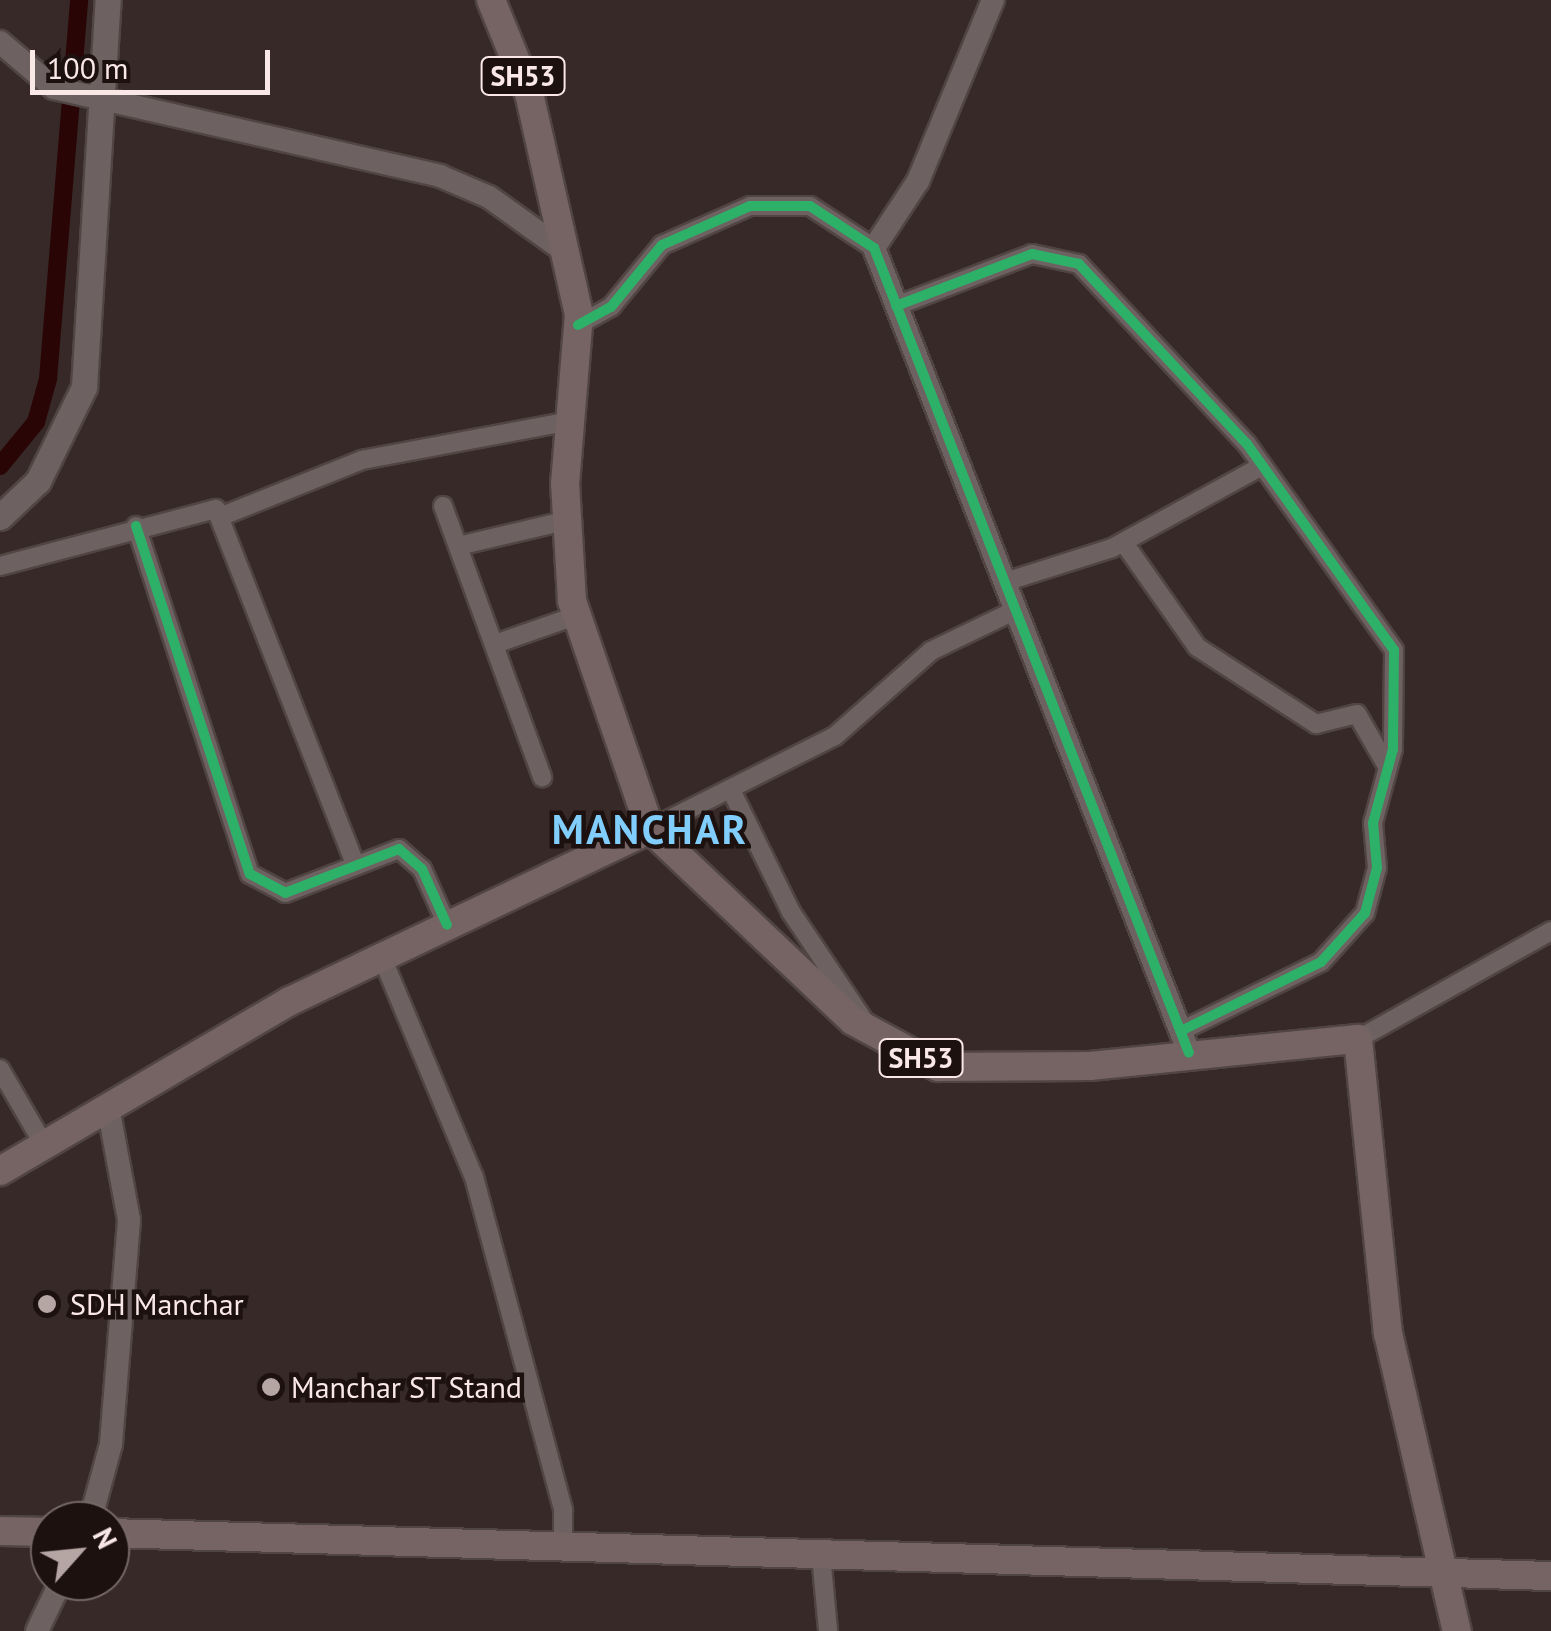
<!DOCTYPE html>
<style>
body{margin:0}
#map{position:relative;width:1551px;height:1631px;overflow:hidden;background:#362927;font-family:"PT Sans",sans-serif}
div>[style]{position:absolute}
.canal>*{height:18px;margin:-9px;padding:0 9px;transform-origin:9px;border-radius:9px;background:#2a0505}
.roads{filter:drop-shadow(2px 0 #514544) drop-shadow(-2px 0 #514544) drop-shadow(0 2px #514544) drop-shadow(0 -2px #514544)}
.minor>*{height:18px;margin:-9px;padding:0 9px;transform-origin:9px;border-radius:9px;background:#6d6261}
.tertiary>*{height:22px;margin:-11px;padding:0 11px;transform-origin:11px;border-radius:11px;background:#6d6261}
.secondary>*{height:25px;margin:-12.5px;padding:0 12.5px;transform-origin:12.5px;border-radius:12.5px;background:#6d6261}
.primary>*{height:28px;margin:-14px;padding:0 14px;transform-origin:14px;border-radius:14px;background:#756463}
.cycleway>*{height:10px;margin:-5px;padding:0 5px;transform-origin:5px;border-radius:5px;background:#2db169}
.dots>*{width:28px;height:28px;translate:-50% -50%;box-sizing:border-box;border:5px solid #1c110f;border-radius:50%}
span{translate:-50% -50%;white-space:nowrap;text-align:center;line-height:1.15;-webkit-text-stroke:9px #1c110f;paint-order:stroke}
.shield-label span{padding:2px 8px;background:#1c110f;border:2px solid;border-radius:8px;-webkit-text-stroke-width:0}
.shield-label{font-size:28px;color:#fae8e6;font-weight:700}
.poi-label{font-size:30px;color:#fae8e6}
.left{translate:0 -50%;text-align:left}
.district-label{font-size:40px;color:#81cdfb;font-weight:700;letter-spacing:2.5px}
.north{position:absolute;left:30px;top:1501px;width:100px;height:100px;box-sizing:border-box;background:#1c110f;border:2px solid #756765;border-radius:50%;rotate:63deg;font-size:28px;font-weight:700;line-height:40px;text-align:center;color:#fae8e6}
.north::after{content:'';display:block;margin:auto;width:35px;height:45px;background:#b5a5a3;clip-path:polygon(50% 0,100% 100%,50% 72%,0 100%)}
.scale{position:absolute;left:30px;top:50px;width:240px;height:45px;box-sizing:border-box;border:5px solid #fae8e6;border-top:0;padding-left:12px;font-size:30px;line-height:35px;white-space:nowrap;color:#fae8e6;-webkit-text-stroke:8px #1c110f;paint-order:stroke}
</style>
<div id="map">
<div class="canal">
<div style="left:0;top:466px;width:57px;rotate:-50.7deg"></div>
<div style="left:36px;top:422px;width:45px;rotate:-74.4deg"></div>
<div style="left:48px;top:379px;width:380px;rotate:-85.3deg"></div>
</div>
<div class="roads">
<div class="minor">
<div style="left:896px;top:306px;width:146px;rotate:-20.9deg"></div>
<div style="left:1032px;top:254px;width:48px;rotate:12deg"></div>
<div style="left:1079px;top:264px;width:246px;rotate:47deg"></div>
<div style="left:1247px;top:444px;width:253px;rotate:54.5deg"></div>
<div style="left:1394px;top:650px;width:99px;rotate:90.6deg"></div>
<div style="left:1393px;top:749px;width:77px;rotate:105.1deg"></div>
<div style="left:1373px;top:823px;width:45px;rotate:84.9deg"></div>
<div style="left:1377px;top:868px;width:47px;rotate:104.9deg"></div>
<div style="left:1365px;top:913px;width:66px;rotate:131.9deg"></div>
<div style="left:1321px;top:962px;width:156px;rotate:153.8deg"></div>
<div style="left:578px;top:325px;width:38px;rotate:-29deg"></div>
<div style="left:611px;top:307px;width:80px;rotate:-50.6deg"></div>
<div style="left:662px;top:245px;width:96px;rotate:-23.9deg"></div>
<div style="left:750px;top:206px;width:60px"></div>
<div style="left:810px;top:206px;width:77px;rotate:33.3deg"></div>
<div style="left:443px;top:506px;width:289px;rotate:69.9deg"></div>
<div style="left:222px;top:516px;width:151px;rotate:-21.8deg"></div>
<div style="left:362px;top:460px;width:212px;rotate:-10.6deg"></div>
<div style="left:136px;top:526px;width:366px;rotate:71.9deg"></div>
<div style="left:250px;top:874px;width:40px;rotate:28deg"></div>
<div style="left:285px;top:893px;width:122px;rotate:-21.1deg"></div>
<div style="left:399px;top:849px;width:30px;rotate:41deg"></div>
<div style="left:422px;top:869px;width:61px;rotate:65.9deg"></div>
<div style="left:1124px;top:543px;width:127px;rotate:54.9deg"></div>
<div style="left:1197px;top:647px;width:142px;rotate:32.9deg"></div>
<div style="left:1316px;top:724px;width:42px;rotate:-13.7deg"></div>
<div style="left:1357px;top:714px;width:60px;rotate:60deg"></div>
<div style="left:458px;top:546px;width:110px;rotate:-13.2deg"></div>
<div style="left:0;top:566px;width:223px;rotate:-14.8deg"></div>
<div style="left:216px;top:509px;width:380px;rotate:68.6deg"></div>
<div style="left:1005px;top:582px;width:112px;rotate:-17.6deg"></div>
<div style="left:1112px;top:548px;width:171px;rotate:-28.7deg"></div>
<div style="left:495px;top:644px;width:85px;rotate:-19.3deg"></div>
<div style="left:732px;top:792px;width:134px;rotate:63.8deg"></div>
<div style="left:791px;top:912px;width:140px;rotate:56.1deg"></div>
<div style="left:650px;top:829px;width:207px;rotate:-26.7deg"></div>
<div style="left:835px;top:736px;width:128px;rotate:-41.5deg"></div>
<div style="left:931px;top:651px;width:94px;rotate:-25.8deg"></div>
<div style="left:381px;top:955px;width:241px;rotate:67.3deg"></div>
<div style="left:474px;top:1177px;width:345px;rotate:75deg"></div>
<div style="left:563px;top:1510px;width:33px;rotate:90deg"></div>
<div style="left:1358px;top:1039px;width:221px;rotate:-29.2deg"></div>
<div style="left:0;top:1069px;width:88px;rotate:59.9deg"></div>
<div style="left:821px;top:1555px;width:76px;rotate:84.7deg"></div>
</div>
<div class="tertiary">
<div style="left:993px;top:0;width:196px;rotate:112.5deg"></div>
<div style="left:918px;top:181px;width:80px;rotate:123.3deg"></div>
<div style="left:874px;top:248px;width:864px;rotate:68.63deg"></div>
<div style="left:0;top:42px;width:71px;rotate:40.4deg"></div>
<div style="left:54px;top:88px;width:396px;rotate:12.8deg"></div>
<div style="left:440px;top:176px;width:53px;rotate:23.2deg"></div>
<div style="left:489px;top:197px;width:91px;rotate:35.6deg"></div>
<div style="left:90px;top:1521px;width:80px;rotate:-74.7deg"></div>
<div style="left:111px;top:1444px;width:225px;rotate:-85.4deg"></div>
<div style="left:129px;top:1220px;width:115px;rotate:-100.5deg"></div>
<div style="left:37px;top:1631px;width:55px;rotate:-64.4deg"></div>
</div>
<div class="secondary">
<div style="left:0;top:517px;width:52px;rotate:-43.5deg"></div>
<div style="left:38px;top:481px;width:105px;rotate:-63.9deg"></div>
<div style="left:84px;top:387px;width:388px;rotate:-86.5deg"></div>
</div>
<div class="primary">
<div style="left:491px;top:0;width:100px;rotate:67.8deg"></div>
<div style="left:529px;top:93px;width:227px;rotate:77.3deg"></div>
<div style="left:579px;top:314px;width:170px;rotate:94.7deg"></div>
<div style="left:565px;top:483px;width:118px;rotate:86.6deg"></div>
<div style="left:572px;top:601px;width:241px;rotate:71.1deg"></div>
<div style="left:650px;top:829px;width:279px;rotate:43.4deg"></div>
<div style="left:853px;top:1021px;width:97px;rotate:28.4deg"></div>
<div style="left:938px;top:1067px;width:152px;rotate:-0.4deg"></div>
<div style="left:1090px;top:1066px;width:269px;rotate:-5.8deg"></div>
<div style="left:1358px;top:1039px;width:296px;rotate:84.2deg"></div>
<div style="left:1388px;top:1333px;width:306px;rotate:77deg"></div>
<div style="left:0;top:1171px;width:336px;rotate:-30.4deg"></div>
<div style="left:290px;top:1001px;width:399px;rotate:-25.5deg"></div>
<div style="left:0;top:1531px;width:50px;rotate:1.1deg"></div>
<div style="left:110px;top:1533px;width:1442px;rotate:1.71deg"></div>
</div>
</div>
<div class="cycleway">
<div style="left:896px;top:306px;width:146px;rotate:-20.9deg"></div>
<div style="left:1032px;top:254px;width:48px;rotate:12deg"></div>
<div style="left:1079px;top:264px;width:246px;rotate:47deg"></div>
<div style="left:1247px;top:444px;width:253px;rotate:54.5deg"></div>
<div style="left:1394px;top:650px;width:99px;rotate:90.6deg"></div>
<div style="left:1393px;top:749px;width:77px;rotate:105.1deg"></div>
<div style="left:1373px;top:823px;width:45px;rotate:84.9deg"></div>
<div style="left:1377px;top:868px;width:47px;rotate:104.9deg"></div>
<div style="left:1365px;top:913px;width:66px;rotate:131.9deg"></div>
<div style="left:1321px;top:962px;width:156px;rotate:153.8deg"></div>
<div style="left:578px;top:325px;width:38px;rotate:-29deg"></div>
<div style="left:611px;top:307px;width:80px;rotate:-50.6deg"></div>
<div style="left:662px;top:245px;width:96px;rotate:-23.9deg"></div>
<div style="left:750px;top:206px;width:60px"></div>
<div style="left:810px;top:206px;width:77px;rotate:33.3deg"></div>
<div style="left:874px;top:248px;width:864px;rotate:68.63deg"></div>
<div style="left:136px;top:526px;width:366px;rotate:71.9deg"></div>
<div style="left:250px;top:874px;width:40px;rotate:28deg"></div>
<div style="left:285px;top:893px;width:122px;rotate:-21.1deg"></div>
<div style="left:399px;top:849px;width:30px;rotate:41deg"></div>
<div style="left:422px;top:869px;width:61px;rotate:65.9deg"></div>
</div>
<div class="dots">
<div style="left:47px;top:1304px;background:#b5a5a3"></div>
<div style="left:271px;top:1387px;background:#b5a5a3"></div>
</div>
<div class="shield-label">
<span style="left:523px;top:76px">SH53</span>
<span style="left:921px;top:1058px">SH53</span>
</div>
<div class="poi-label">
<span class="left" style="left:70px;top:1304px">SDH Manchar</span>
<span class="left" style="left:291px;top:1387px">Manchar ST Stand</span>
</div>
<div class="district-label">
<span style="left:650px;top:829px">MANCHAR</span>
</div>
<div class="north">N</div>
<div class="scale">100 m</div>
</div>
